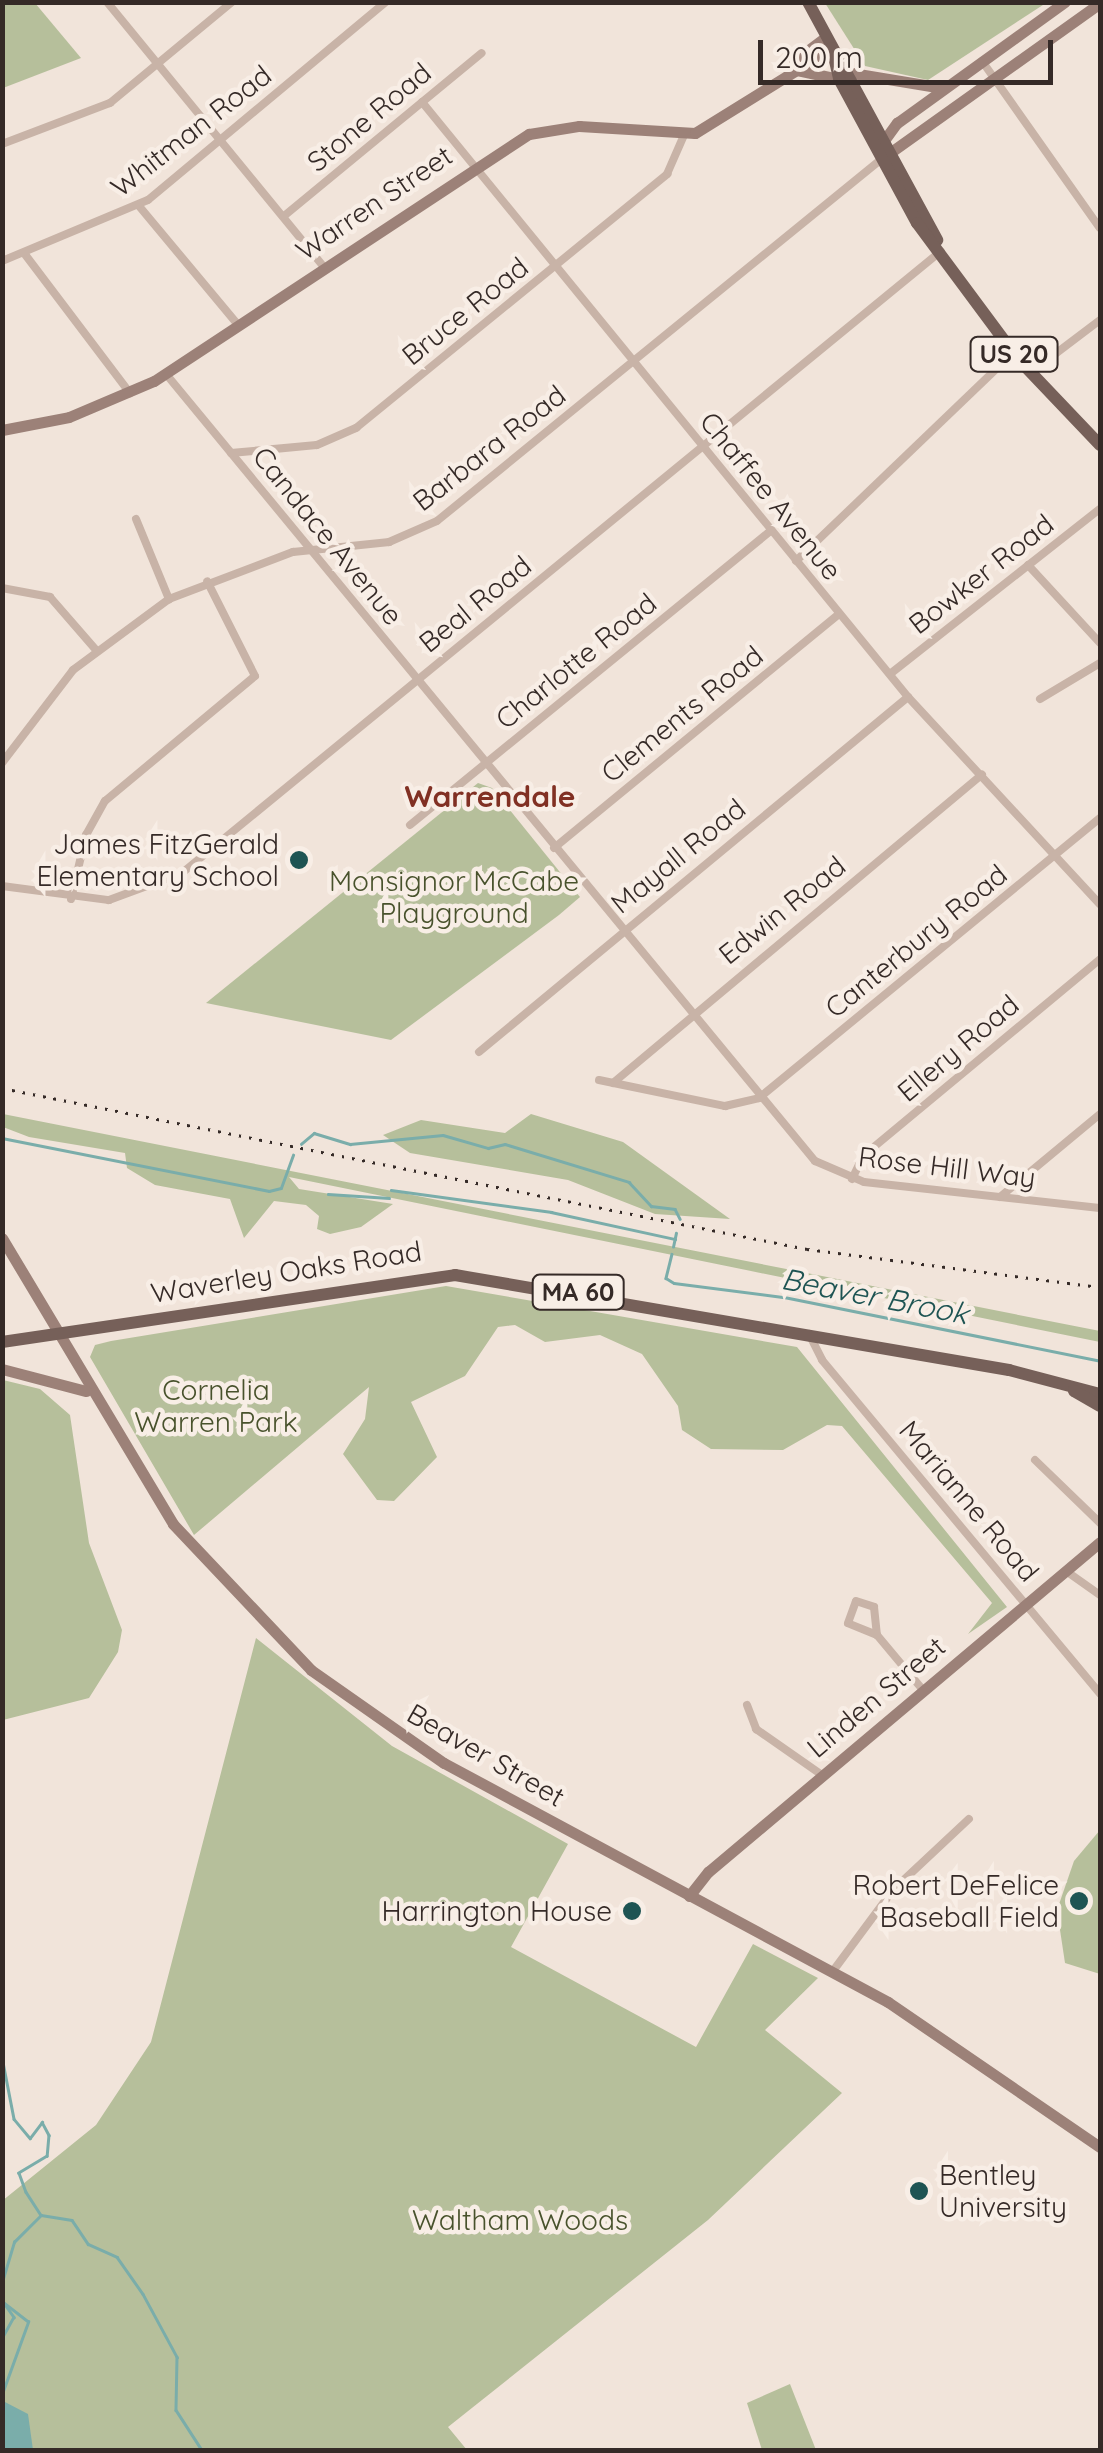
<!DOCTYPE html>
<style>
body{margin:0}
#map{position:relative;width:1103px;height:2453px;overflow:hidden;background:#f1e4da;font-family:Quicksand,sans-serif}
div>[style]{position:absolute}
.green>*{inset:0;background:#b6bf9b}
.water>*{inset:0;background:#7aadaa}
.stream>*{height:2.5px;margin:-1.25px;padding:0 1.25px;transform-origin:1.25px;border-radius:1.25px;background:#7aadaa}
.street>*{height:8px;margin:-4px;padding:0 4px;transform-origin:4px;border-radius:4px;background:#c8b3a7}
.secondary>*{height:11px;margin:-5.5px;padding:0 5.5px;transform-origin:5.5px;border-radius:5.5px;background:#9c8178}
.primary>*{height:12px;margin:-6px;padding:0 6px;transform-origin:6px;border-radius:6px;background:#766059}
.rail>*{height:2.5px;margin-top:-1.25px;transform-origin:0;background:repeating-linear-gradient(90deg,#352a27 0 2.5px,transparent 0 10.5px)}
.dots>*{width:28px;height:28px;translate:-50% -50%;box-sizing:border-box;border:5px solid #f8eee6;border-radius:50%}
span{translate:-50% -50%;white-space:nowrap;text-align:center;line-height:1.15;-webkit-text-stroke:9px #f8eee6;paint-order:stroke}
.shield-label span{padding:2px 8px;background:#f8eee6;border:2px solid;border-radius:8px;-webkit-text-stroke-width:0}
.shield-label{font-size:25px;color:#352a27;font-weight:700}
.street-label{font-size:28px;color:#352a27}
.poi-label{font-size:28px;color:#352a27}
.right{translate:-100% -50%;text-align:right}
.left{translate:0 -50%;text-align:left}
.park-label{font-size:28px;color:#48522c}
.neighbourhood-label{font-size:30px;color:#813023;font-weight:700}
.water-label{font-size:30px;color:#1e5453;font-style:italic}
.frame{position:absolute;inset:0;border:5px solid #352a27;pointer-events:none}
.scale{position:absolute;left:758px;top:40px;width:295px;height:45px;box-sizing:border-box;border:5px solid #352a27;border-top:0;padding-left:12px;font-size:30px;line-height:35px;white-space:nowrap;color:#352a27;-webkit-text-stroke:8px #f8eee6;paint-order:stroke}
</style>
<div id="map">
<div class="green">
<div style="clip-path:polygon(3px 2px,35px 3px,81px 58px,3px 88px)"></div>
<div style="clip-path:polygon(825px 3px,1046px 3px,928px 80px,865px 66px)"></div>
<div style="clip-path:polygon(478px 783px,492px 788px,580px 897px,559px 915px,391px 1040px,206px 1003px)"></div>
<div style="clip-path:polygon(3px 1114px,1100px 1331px,1100px 1342px,289px 1177px,299px 1189px,393px 1204px,361px 1227px,330px 1234px,317px 1229px,319px 1216px,306px 1205px,274px 1201px,244px 1238px,230px 1199px,155px 1185px,127px 1168px,125px 1153px,29px 1137px,3px 1127px)"></div>
<div style="clip-path:polygon(531px 1114px,623px 1142px,730px 1219px,655px 1214px,568px 1180px,410px 1153px,383px 1135px,421px 1120px,505px 1133px)"></div>
<div style="clip-path:polygon(446px 1286px,797px 1347px,1007px 1607px,968px 1634px,992px 1603px,842px 1426px,827px 1425px,783px 1450px,711px 1449px,682px 1430px,678px 1406px,642px 1354px,600px 1335px,545px 1342px,515px 1325px,498px 1327px,465px 1376px,411px 1402px,437px 1457px,394px 1501px,377px 1500px,343px 1454px,365px 1419px,369px 1387px,194px 1535px,90px 1357px,95px 1345px,111px 1341px)"></div>
<div style="clip-path:polygon(3px 1380px,40px 1389px,70px 1415px,89px 1543px,122px 1630px,118px 1652px,89px 1698px,3px 1720px)"></div>
<div style="clip-path:polygon(256px 1638px,392px 1746px,568px 1844px,511px 1947px,696px 2047px,753px 1944px,818px 1978px,765px 2030px,842px 2093px,708px 2220px,448px 2427px,467px 2450px,3px 2450px,2px 2201px,96px 2125px,151px 2042px)"></div>
<div style="clip-path:polygon(1100px 1830px,1100px 1974px,1065px 1963px,1057px 1910px,1074px 1861px)"></div>
<div style="clip-path:polygon(790px 2384px,816px 2450px,762px 2450px,747px 2403px)"></div>
</div>
<div class="water">
<div style="clip-path:polygon(3px 2401px,28px 2414px,33px 2450px,3px 2450px)"></div>
</div>
<div class="stream">
<div style="left:2px;top:1138px;width:272px;rotate:11.2deg"></div>
<div style="left:269px;top:1191px;width:12px;rotate:-14deg"></div>
<div style="left:281px;top:1188px;width:35px;rotate:-70deg"></div>
<div style="left:301px;top:1144px;width:17px;rotate:-40deg"></div>
<div style="left:314px;top:1133px;width:38px;rotate:17deg"></div>
<div style="left:350px;top:1144px;width:93px;rotate:-5.5deg"></div>
<div style="left:443px;top:1135px;width:47px;rotate:16.1deg"></div>
<div style="left:488px;top:1148px;width:17px;rotate:-13deg"></div>
<div style="left:505px;top:1144px;width:130px;rotate:17deg"></div>
<div style="left:629px;top:1182px;width:33px;rotate:47deg"></div>
<div style="left:651px;top:1206px;width:24px;rotate:7deg"></div>
<div style="left:675px;top:1209px;width:11px;rotate:63deg"></div>
<div style="left:391px;top:1190px;width:162px;rotate:7.8deg"></div>
<div style="left:551px;top:1212px;width:127px;rotate:12.3deg"></div>
<div style="left:328px;top:1194px;width:61px;rotate:3.8deg"></div>
<div style="left:673px;top:1247px;width:14px;rotate:-78deg"></div>
<div style="left:672px;top:1254px;width:25px;rotate:104deg"></div>
<div style="left:666px;top:1278px;width:9px;rotate:32deg"></div>
<div style="left:674px;top:1283px;width:111px;rotate:7.3deg"></div>
<div style="left:784px;top:1297px;width:322px;rotate:11.4deg"></div>
<div style="left:2px;top:2057px;width:63px;rotate:79deg"></div>
<div style="left:14px;top:2119px;width:25px;rotate:50deg"></div>
<div style="left:30px;top:2138px;width:20px;rotate:-53deg"></div>
<div style="left:42px;top:2122px;width:15px;rotate:62deg"></div>
<div style="left:49px;top:2135px;width:21px;rotate:95deg"></div>
<div style="left:47px;top:2156px;width:33px;rotate:149deg"></div>
<div style="left:19px;top:2173px;width:20px;rotate:70deg"></div>
<div style="left:26px;top:2192px;width:27px;rotate:57deg"></div>
<div style="left:41px;top:2215px;width:31px;rotate:9deg"></div>
<div style="left:72px;top:2220px;width:29px;rotate:56deg"></div>
<div style="left:88px;top:2244px;width:32px;rotate:24deg"></div>
<div style="left:117px;top:2257px;width:45px;rotate:54.9deg"></div>
<div style="left:143px;top:2294px;width:72px;rotate:61.6deg"></div>
<div style="left:177px;top:2357px;width:53px;rotate:91.1deg"></div>
<div style="left:176px;top:2410px;width:48px;rotate:57deg"></div>
<div style="left:2px;top:2282px;width:42px;rotate:-73.3deg"></div>
<div style="left:14px;top:2242px;width:38px;rotate:-45deg"></div>
<div style="left:2px;top:2300px;width:21px;rotate:55deg"></div>
<div style="left:14px;top:2317px;width:25px;rotate:119deg"></div>
<div style="left:2px;top:2394px;width:77px;rotate:-70.1deg"></div>
<div style="left:28px;top:2322px;width:31px;rotate:-142deg"></div>
</div>
<div class="street">
<div style="left:107px;top:2px;width:343px;rotate:50.7deg"></div>
<div style="left:982px;top:61px;width:204px;rotate:54.8deg"></div>
<div style="left:422px;top:102px;width:768px;rotate:50.76deg"></div>
<div style="left:908px;top:697px;width:282px;rotate:47.2deg"></div>
<div style="left:2px;top:144px;width:116px;rotate:-20.8deg"></div>
<div style="left:110px;top:103px;width:158px;rotate:-39.6deg"></div>
<div style="left:139px;top:206px;width:156px;rotate:50.2deg"></div>
<div style="left:284px;top:216px;width:256px;rotate:-39.5deg"></div>
<div style="left:24px;top:253px;width:176px;rotate:52.9deg"></div>
<div style="left:2px;top:261px;width:158px;rotate:-22.7deg"></div>
<div style="left:148px;top:200px;width:310px;rotate:-39.8deg"></div>
<div style="left:1030px;top:373px;width:88px;rotate:-37.1deg"></div>
<div style="left:166px;top:374px;width:1020px;rotate:50.49deg"></div>
<div style="left:815px;top:1161px;width:53px;rotate:23.2deg"></div>
<div style="left:864px;top:1182px;width:237px;rotate:6.3deg"></div>
<div style="left:231px;top:453px;width:86px;rotate:-5.3deg"></div>
<div style="left:317px;top:445px;width:43px;rotate:-23.6deg"></div>
<div style="left:356px;top:428px;width:402px;rotate:-39.2deg"></div>
<div style="left:667px;top:174px;width:43px;rotate:-66.4deg"></div>
<div style="left:136px;top:519px;width:87px;rotate:67.6deg"></div>
<div style="left:796px;top:561px;width:301px;rotate:-43.8deg"></div>
<div style="left:1028px;top:565px;width:106px;rotate:47.3deg"></div>
<div style="left:2px;top:588px;width:49px;rotate:10.6deg"></div>
<div style="left:50px;top:597px;width:70px;rotate:49deg"></div>
<div style="left:890px;top:674px;width:267px;rotate:-38.2deg"></div>
<div style="left:1040px;top:699px;width:70px;rotate:-31deg"></div>
<div style="left:2px;top:763px;width:117px;rotate:-52.6deg"></div>
<div style="left:73px;top:670px;width:119px;rotate:-36.5deg"></div>
<div style="left:169px;top:599px;width:133px;rotate:-20.8deg"></div>
<div style="left:293px;top:552px;width:97px;rotate:-5.9deg"></div>
<div style="left:389px;top:542px;width:52px;rotate:-23.6deg"></div>
<div style="left:437px;top:521px;width:570px;rotate:-39.16deg"></div>
<div style="left:410px;top:825px;width:466px;rotate:-39.2deg"></div>
<div style="left:554px;top:848px;width:369px;rotate:-39.4deg"></div>
<div style="left:2px;top:886px;width:108px;rotate:7.5deg"></div>
<div style="left:109px;top:900px;width:78px;rotate:-20.3deg"></div>
<div style="left:182px;top:873px;width:981px;rotate:-39.33deg"></div>
<div style="left:71px;top:899px;width:66px;rotate:-76.8deg"></div>
<div style="left:86px;top:835px;width:39px;rotate:-61deg"></div>
<div style="left:105px;top:801px;width:195px;rotate:-39.8deg"></div>
<div style="left:255px;top:676px;width:106px;rotate:-116.8deg"></div>
<div style="left:479px;top:1052px;width:557px;rotate:-39.61deg"></div>
<div style="left:599px;top:1080px;width:129px;rotate:11.7deg"></div>
<div style="left:725px;top:1106px;width:35px;rotate:-13deg"></div>
<div style="left:759px;top:1098px;width:441px;rotate:-39.4deg"></div>
<div style="left:613px;top:1083px;width:481px;rotate:-39.9deg"></div>
<div style="left:852px;top:1179px;width:25px;rotate:-64deg"></div>
<div style="left:863px;top:1156px;width:308px;rotate:-39.7deg"></div>
<div style="left:1000px;top:1197px;width:130px;rotate:-39.7deg"></div>
<div style="left:809px;top:1334px;width:29px;rotate:63deg"></div>
<div style="left:822px;top:1360px;width:435px;rotate:50.2deg"></div>
<div style="left:1035px;top:1460px;width:91px;rotate:44.1deg"></div>
<div style="left:1066px;top:1571px;width:42px;rotate:35.2deg"></div>
<div style="left:856px;top:1601px;width:19px;rotate:18deg"></div>
<div style="left:874px;top:1607px;width:28px;rotate:84deg"></div>
<div style="left:877px;top:1635px;width:31px;rotate:-158deg"></div>
<div style="left:848px;top:1623px;width:23px;rotate:-70deg"></div>
<div style="left:877px;top:1635px;width:72px;rotate:50.1deg"></div>
<div style="left:747px;top:1705px;width:26px;rotate:69deg"></div>
<div style="left:756px;top:1729px;width:80px;rotate:34.9deg"></div>
<div style="left:833px;top:1971px;width:101px;rotate:-53.5deg"></div>
<div style="left:893px;top:1890px;width:104px;rotate:-43.1deg"></div>
</div>
<div class="secondary">
<div style="left:786px;top:67px;width:50px;rotate:-36.9deg"></div>
<div style="left:797px;top:70px;width:43px;rotate:12.1deg"></div>
<div style="left:852px;top:73px;width:92px;rotate:9.4deg"></div>
<div style="left:880px;top:146px;width:29px;rotate:-54deg"></div>
<div style="left:897px;top:123px;width:207px;rotate:-35.8deg"></div>
<div style="left:884px;top:157px;width:265px;rotate:-35.5deg"></div>
<div style="left:2px;top:430px;width:68px;rotate:-11deg"></div>
<div style="left:69px;top:417px;width:92px;rotate:-23deg"></div>
<div style="left:154px;top:381px;width:449px;rotate:-33.4deg"></div>
<div style="left:529px;top:134px;width:51px;rotate:-9.1deg"></div>
<div style="left:579px;top:126px;width:116px;rotate:3.5deg"></div>
<div style="left:695px;top:133px;width:161px;rotate:-31.8deg"></div>
<div style="left:2px;top:1238px;width:333px;rotate:59.1deg"></div>
<div style="left:173px;top:1524px;width:201px;rotate:46.6deg"></div>
<div style="left:311px;top:1670px;width:162px;rotate:35deg"></div>
<div style="left:444px;top:1763px;width:504px;rotate:28.29deg"></div>
<div style="left:888px;top:2002px;width:257px;rotate:34.4deg"></div>
<div style="left:2px;top:1369px;width:87px;rotate:14.7deg"></div>
<div style="left:689px;top:1896px;width:31px;rotate:-52deg"></div>
<div style="left:708px;top:1872px;width:512px;rotate:-40.09deg"></div>
</div>
<div class="primary">
<div style="left:808px;top:2px;width:271px;rotate:61.5deg"></div>
<div style="left:832px;top:48px;width:32px;rotate:77deg"></div>
<div style="left:839px;top:79px;width:164px;rotate:61.6deg"></div>
<div style="left:917px;top:223px;width:169px;rotate:53.4deg"></div>
<div style="left:1018px;top:359px;width:119px;rotate:46.4deg"></div>
<div style="left:2px;top:1342px;width:458px;rotate:-8.4deg"></div>
<div style="left:455px;top:1275px;width:562px;rotate:9.73deg"></div>
<div style="left:1009px;top:1370px;width:94px;rotate:14.8deg"></div>
<div style="left:1074px;top:1391px;width:30px;rotate:30deg"></div>
</div>
<div class="rail">
<div style="left:2px;top:1088px;width:821px;rotate:11.31deg"></div>
<div style="left:807px;top:1249px;width:295px;rotate:7.4deg"></div>
</div>
<div class="dots">
<div style="left:299px;top:860px;background:#1e5453"></div>
<div style="left:1079px;top:1901px;background:#1e5453"></div>
<div style="left:632px;top:1911px;background:#1e5453"></div>
<div style="left:919px;top:2191px;background:#1e5453"></div>
</div>
<div class="shield-label">
<span style="left:1014px;top:354px">US 20</span>
<span style="left:578px;top:1292px">MA 60</span>
</div>
<div class="street-label">
<span style="left:369px;top:117px;rotate:-40deg">Stone Road</span>
<span style="left:191px;top:131px;rotate:-38deg">Whitman Road</span>
<span style="left:374px;top:203px;rotate:-34deg">Warren Street</span>
<span style="left:465px;top:311px;rotate:-39deg">Bruce Road</span>
<span style="left:489px;top:448px;rotate:-38deg">Barbara Road</span>
<span style="left:771px;top:496px;rotate:51deg">Chaffee Avenue</span>
<span style="left:328px;top:536px;rotate:51deg">Candace Avenue</span>
<span style="left:981px;top:574px;rotate:-38deg">Bowker Road</span>
<span style="left:475px;top:604px;rotate:-39deg">Beal Road</span>
<span style="left:576px;top:661px;rotate:-39deg">Charlotte Road</span>
<span style="left:682px;top:714px;rotate:-39deg">Clements Road</span>
<span style="left:678px;top:856px;rotate:-39deg">Mayall Road</span>
<span style="left:782px;top:910px;rotate:-39deg">Edwin Road</span>
<span style="left:916px;top:941px;rotate:-39deg">Canterbury Road</span>
<span style="left:958px;top:1048px;rotate:-40deg">Ellery Road</span>
<span style="left:947px;top:1167px;rotate:7deg">Rose Hill Way</span>
<span style="left:286px;top:1272px;rotate:-9deg">Waverley Oaks Road</span>
<span style="left:969px;top:1501px;rotate:50deg">Marianne Road</span>
<span style="left:876px;top:1697px;rotate:-40deg">Linden Street</span>
<span style="left:486px;top:1755px;rotate:30deg">Beaver Street</span>
</div>
<div class="poi-label">
<span class="right" style="left:279px;top:860px">James FitzGerald<br>Elementary School</span>
<span class="right" style="left:1059px;top:1901px">Robert DeFelice<br>Baseball Field</span>
<span class="right" style="left:612px;top:1911px">Harrington House</span>
<span class="left" style="left:939px;top:2191px">Bentley<br>University</span>
</div>
<div class="park-label">
<span style="left:454px;top:897px">Monsignor McCabe<br>Playground</span>
<span style="left:216px;top:1406px">Cornelia<br>Warren Park</span>
<span style="left:520px;top:2220px">Waltham Woods</span>
</div>
<div class="neighbourhood-label">
<span style="left:490px;top:796px">Warrendale</span>
</div>
<div class="water-label">
<span style="left:875px;top:1296px;rotate:11deg">Beaver Brook</span>
</div>
<div class="frame"></div>
<div class="scale">200 m</div>
</div>
